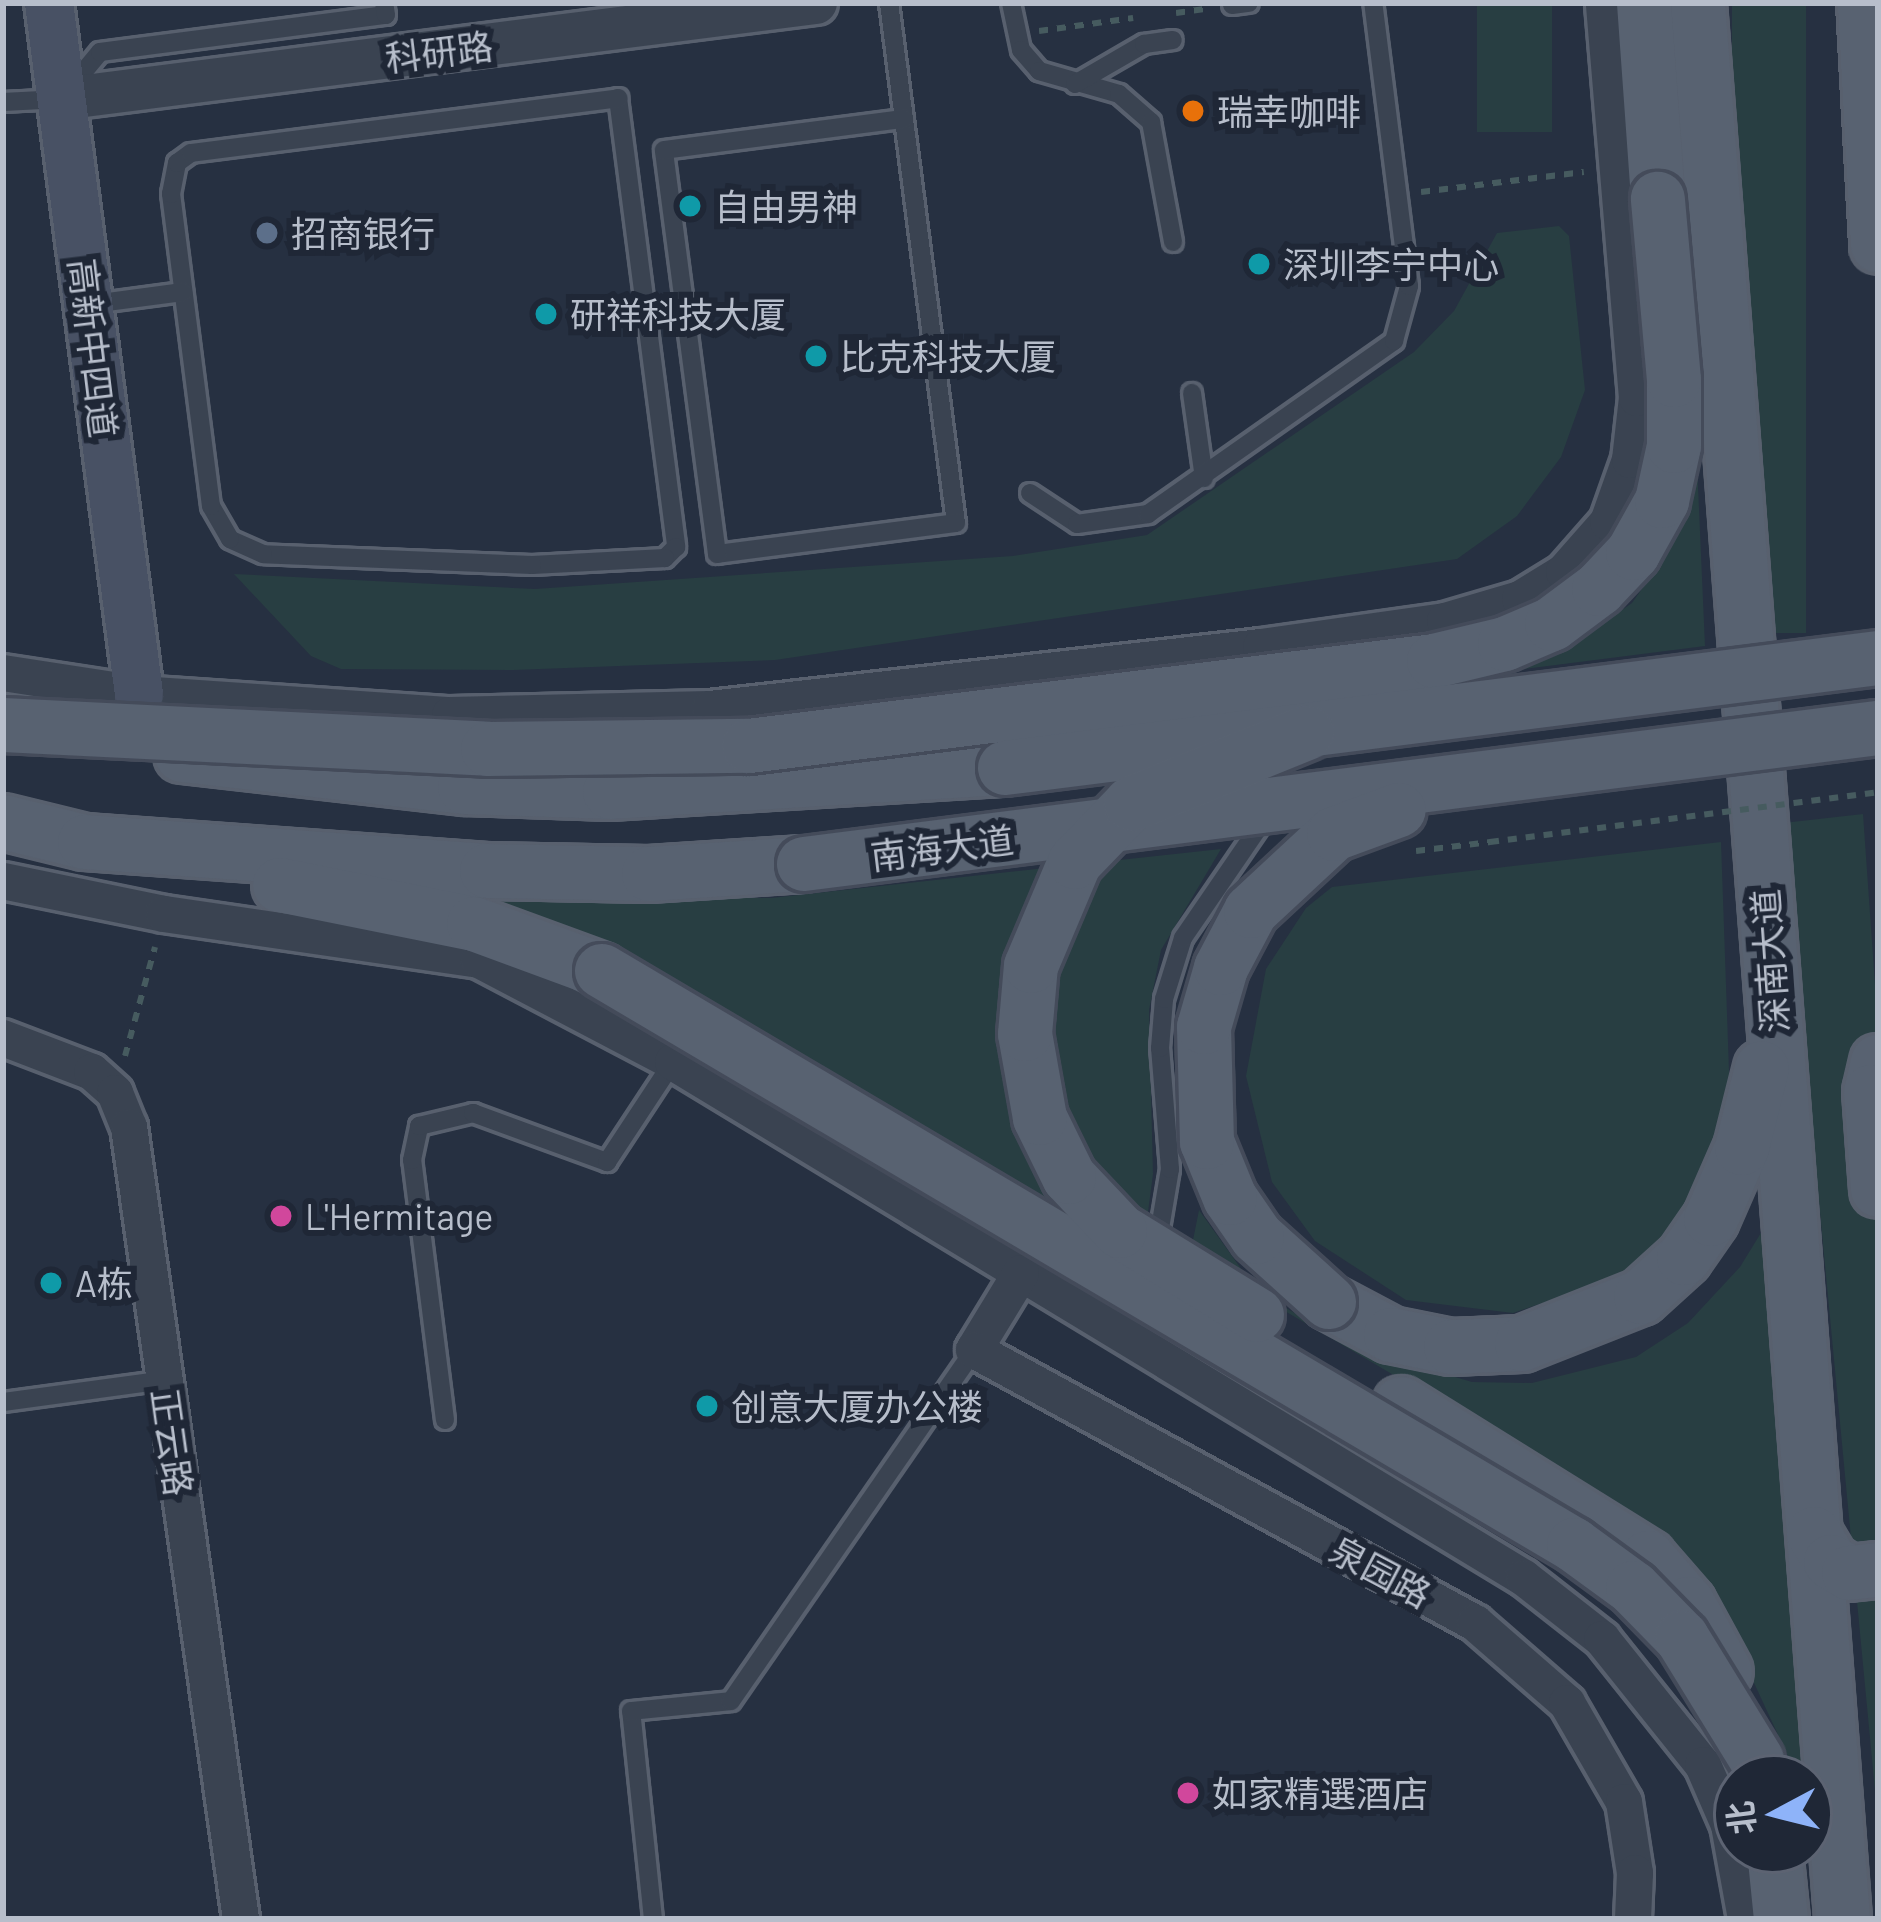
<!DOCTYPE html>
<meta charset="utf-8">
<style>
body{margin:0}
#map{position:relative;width:1881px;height:1922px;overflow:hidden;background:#263041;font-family:Barlow,"Noto Sans SC",sans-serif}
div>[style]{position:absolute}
.green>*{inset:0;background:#283e42;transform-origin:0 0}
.path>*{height:6px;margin-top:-3px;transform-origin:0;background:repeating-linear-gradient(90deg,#465b5f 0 9px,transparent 0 18px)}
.roads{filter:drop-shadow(3px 0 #58606e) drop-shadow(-3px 0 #58606e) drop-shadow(0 3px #58606e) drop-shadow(0 -3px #58606e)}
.service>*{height:18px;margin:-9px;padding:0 9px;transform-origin:9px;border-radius:9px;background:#3a4351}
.minor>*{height:36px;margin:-18px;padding:0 18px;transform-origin:18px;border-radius:18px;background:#3a4351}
.tertiary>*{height:42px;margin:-21px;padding:0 21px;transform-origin:21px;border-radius:21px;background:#3a4351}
.secondary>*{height:48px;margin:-24px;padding:0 24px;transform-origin:24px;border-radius:24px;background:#485164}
.primary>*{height:54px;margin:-27px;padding:0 27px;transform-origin:27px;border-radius:27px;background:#586271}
.path-bridge>*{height:6px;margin-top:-3px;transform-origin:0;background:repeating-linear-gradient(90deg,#465b5f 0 9px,transparent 0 18px)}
.bridges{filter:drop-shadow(3px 0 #444b5a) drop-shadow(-3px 0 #444b5a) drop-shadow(0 3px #444b5a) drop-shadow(0 -3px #444b5a)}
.primary-bridge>*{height:54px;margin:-27px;padding:0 27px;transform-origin:27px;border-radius:27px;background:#586271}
.dots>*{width:33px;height:33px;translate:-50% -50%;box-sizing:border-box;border:6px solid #1f2736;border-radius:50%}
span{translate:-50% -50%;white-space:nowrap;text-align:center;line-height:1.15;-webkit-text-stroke:12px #1f2736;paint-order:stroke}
.street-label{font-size:36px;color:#b7becb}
.poi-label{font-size:36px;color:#b7becb}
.left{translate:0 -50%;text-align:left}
.frame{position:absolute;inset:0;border:6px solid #b7becb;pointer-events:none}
.north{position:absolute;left:1713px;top:1754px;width:120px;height:120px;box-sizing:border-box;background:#1f2736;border:3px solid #5c6372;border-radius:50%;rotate:263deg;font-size:33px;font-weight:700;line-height:48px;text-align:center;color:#b7becb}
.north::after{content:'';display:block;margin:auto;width:42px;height:54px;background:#8eb3f9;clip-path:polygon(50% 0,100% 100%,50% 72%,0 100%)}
</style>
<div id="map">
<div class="green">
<div style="left:1477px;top:3px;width:75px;height:129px"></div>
<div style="left:1732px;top:3px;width:74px;height:630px"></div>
<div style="clip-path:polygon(1559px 226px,1569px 236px,1585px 390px,1561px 457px,1517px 516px,1457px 559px,775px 660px,513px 670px,341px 669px,311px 656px,234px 574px,535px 589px,1013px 556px,1147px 535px,1414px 352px,1454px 311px,1497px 233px)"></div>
<div style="clip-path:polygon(1697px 463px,1705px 646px,1501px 672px,1575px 642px,1632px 603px,1665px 556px)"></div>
<div style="clip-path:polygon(1863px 814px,1878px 1027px,1878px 1822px,1783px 823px)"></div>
<div style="clip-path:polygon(1721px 842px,1730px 1100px,1711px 1170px,1671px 1232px,1616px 1278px,1513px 1313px,1406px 1300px,1315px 1241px,1272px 1182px,1246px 1076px,1266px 969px,1306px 908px,1332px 887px)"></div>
<div style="clip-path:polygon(1221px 849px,1161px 950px,1149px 1010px,1153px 1174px,1146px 1227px,1057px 1215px,395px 892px,771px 898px)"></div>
<div style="clip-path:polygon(1199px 1210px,1242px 1270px,1286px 1308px,1354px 1347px,1472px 1382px,1532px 1383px,1636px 1357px,1688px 1323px,1740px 1267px,1767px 1223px,1809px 1778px,1798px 1778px,1742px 1657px,1592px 1492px,1190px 1255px)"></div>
</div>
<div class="path">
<div style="left:1176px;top:13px;width:34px;rotate:-8deg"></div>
<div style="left:1039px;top:31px;width:95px;rotate:-7.9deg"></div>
<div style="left:1421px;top:192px;width:164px;rotate:-7deg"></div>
<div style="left:1416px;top:851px;width:75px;rotate:-6.9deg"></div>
<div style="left:125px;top:1056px;width:113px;rotate:-74.6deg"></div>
</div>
<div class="roads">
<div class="service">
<div style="left:889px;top:3px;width:524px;rotate:82.66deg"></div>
<div style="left:956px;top:523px;width:241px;rotate:172.6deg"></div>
<div style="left:717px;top:554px;width:407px;rotate:-97.5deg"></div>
<div style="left:664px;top:150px;width:242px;rotate:-7.4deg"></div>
<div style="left:1011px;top:3px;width:48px;rotate:78deg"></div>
<div style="left:1021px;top:50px;width:28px;rotate:49deg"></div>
<div style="left:1039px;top:71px;width:83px;rotate:16deg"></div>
<div style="left:1119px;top:94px;width:43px;rotate:41.2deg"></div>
<div style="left:1151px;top:122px;width:122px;rotate:79.6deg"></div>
<div style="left:1232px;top:5px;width:17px;rotate:-7deg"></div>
<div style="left:1075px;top:84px;width:80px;rotate:-30.1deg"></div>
<div style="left:1144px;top:44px;width:29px;rotate:-8deg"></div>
<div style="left:618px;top:98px;width:453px;rotate:82.6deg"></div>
<div style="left:676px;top:547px;width:16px;rotate:135deg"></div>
<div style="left:665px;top:558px;width:133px;rotate:177deg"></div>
<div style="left:532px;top:565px;width:269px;rotate:-177.7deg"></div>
<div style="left:263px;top:554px;width:36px;rotate:-156deg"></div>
<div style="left:230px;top:539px;width:38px;rotate:-120deg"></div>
<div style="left:211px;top:506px;width:315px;rotate:-97.3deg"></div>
<div style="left:171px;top:194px;width:32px;rotate:-79deg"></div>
<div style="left:177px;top:163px;width:17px;rotate:-36deg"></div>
<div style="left:191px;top:153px;width:431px;rotate:-7.3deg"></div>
<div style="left:3px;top:102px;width:58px;rotate:-3deg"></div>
<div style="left:61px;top:99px;width:61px;rotate:-50.3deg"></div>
<div style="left:100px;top:52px;width:288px;rotate:-7.4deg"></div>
<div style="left:386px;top:15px;width:12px;rotate:-99deg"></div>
<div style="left:93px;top:304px;width:91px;rotate:-7.6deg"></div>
<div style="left:1192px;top:393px;width:86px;rotate:82deg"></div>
<div style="left:1030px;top:493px;width:56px;rotate:33.4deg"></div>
<div style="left:1077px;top:524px;width:72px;rotate:-8deg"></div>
<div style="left:1148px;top:514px;width:301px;rotate:-35.1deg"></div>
<div style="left:1394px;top:341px;width:57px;rotate:-74.7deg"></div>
<div style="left:1409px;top:286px;width:285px;rotate:-97.2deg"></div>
<div style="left:1157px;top:1246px;width:78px;rotate:-80.4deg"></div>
<div style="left:1170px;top:1169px;width:121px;rotate:-94.7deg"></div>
<div style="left:1160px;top:1048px;width:49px;rotate:-85.3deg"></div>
<div style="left:1164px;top:999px;width:64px;rotate:-72.7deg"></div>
<div style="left:1183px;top:938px;width:150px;rotate:-55.6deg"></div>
<div style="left:3px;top:1402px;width:163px;rotate:-7.7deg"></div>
<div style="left:445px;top:1420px;width:262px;rotate:-97.2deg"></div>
<div style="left:412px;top:1160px;width:35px;rotate:-78deg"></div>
<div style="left:419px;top:1126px;width:56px;rotate:-13.5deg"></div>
<div style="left:473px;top:1113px;width:143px;rotate:20.1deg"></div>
<div style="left:607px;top:1162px;width:120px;rotate:-56.6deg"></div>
<div style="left:653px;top:1919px;width:209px;rotate:-96deg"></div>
<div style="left:631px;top:1711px;width:100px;rotate:-5.7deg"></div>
<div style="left:731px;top:1701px;width:427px;rotate:-55.3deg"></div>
</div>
<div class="minor">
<div style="left:3px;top:673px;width:138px;rotate:8.8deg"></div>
<div style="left:139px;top:694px;width:312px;rotate:3.9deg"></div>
<div style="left:450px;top:715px;width:260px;rotate:-1.3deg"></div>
<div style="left:710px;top:709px;width:554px;rotate:-6.42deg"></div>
<div style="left:1261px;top:647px;width:186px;rotate:-8deg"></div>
<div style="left:1445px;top:621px;width:78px;rotate:-16.3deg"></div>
<div style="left:1520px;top:599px;width:52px;rotate:-31.5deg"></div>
<div style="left:1564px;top:572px;width:67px;rotate:-48.7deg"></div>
<div style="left:1608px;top:522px;width:66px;rotate:-70.5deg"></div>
<div style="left:1630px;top:460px;width:62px;rotate:-83.6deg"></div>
<div style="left:1637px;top:398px;width:396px;rotate:-94.8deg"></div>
<div style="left:3px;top:881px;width:164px;rotate:11.6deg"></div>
<div style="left:164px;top:914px;width:318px;rotate:8.3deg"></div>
<div style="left:479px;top:960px;width:219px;rotate:27.7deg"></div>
<div style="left:673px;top:1062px;width:995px;rotate:31.23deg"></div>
<div style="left:1524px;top:1578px;width:99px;rotate:38deg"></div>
<div style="left:1602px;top:1639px;width:161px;rotate:51.3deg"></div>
<div style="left:1703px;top:1765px;width:65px;rotate:66.6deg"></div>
<div style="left:1729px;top:1825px;width:96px;rotate:79.7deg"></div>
<div style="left:3px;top:1038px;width:95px;rotate:20.9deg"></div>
<div style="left:92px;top:1072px;width:31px;rotate:42deg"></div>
<div style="left:115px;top:1093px;width:37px;rotate:68deg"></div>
<div style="left:129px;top:1127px;width:800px;rotate:81.95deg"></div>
<div style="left:1021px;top:1273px;width:90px;rotate:121.4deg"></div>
<div style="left:974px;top:1350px;width:571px;rotate:28.59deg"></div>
<div style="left:1475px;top:1623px;width:122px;rotate:41deg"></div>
<div style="left:1567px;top:1703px;width:114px;rotate:60.1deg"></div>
<div style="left:1624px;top:1802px;width:72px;rotate:81.2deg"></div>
<div style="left:1635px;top:1873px;width:46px;rotate:92.5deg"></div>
</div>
<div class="tertiary">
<div style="left:61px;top:99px;width:761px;rotate:-7.25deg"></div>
</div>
<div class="secondary">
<div style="left:49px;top:3px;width:697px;rotate:82.58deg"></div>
</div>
<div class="primary">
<div style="left:1644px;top:3px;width:196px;rotate:85.9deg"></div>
<div style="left:1698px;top:3px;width:1921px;rotate:85.67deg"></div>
<div style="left:1865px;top:3px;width:243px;rotate:86.9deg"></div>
<div style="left:182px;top:755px;width:285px;rotate:6.5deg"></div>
<div style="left:465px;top:787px;width:145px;rotate:2deg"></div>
<div style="left:610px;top:792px;width:396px;rotate:-3.5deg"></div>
<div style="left:3px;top:822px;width:84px;rotate:13.7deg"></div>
<div style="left:85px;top:842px;width:403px;rotate:4.1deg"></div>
<div style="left:487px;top:871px;width:162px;rotate:1.1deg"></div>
<div style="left:649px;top:874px;width:155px;rotate:-3.7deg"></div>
<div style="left:280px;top:885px;width:198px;rotate:11.4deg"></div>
<div style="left:474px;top:924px;width:136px;rotate:20.2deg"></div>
<div style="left:1878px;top:1062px;width:31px;rotate:103deg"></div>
<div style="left:1871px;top:1092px;width:98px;rotate:85.9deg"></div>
<div style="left:1329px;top:1302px;width:70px;rotate:28deg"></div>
<div style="left:1391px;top:1335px;width:61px;rotate:11.3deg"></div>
<div style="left:1451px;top:1347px;width:71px;rotate:-2.4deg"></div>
<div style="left:1522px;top:1344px;width:128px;rotate:-21.6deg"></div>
<div style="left:1641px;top:1297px;width:58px;rotate:-42.2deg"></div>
<div style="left:1684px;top:1258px;width:47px;rotate:-55.3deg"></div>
<div style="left:1711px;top:1219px;width:77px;rotate:-66.4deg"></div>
<div style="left:1742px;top:1148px;width:82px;rotate:-76deg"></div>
<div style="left:1401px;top:1404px;width:291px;rotate:31.9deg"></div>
<div style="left:1648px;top:1558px;width:61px;rotate:49deg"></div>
<div style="left:1688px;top:1604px;width:77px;rotate:61.4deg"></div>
<div style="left:1814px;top:1534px;width:33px;rotate:59deg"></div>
<div style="left:1831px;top:1562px;width:21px;rotate:31deg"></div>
<div style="left:1849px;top:1573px;width:29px;rotate:-6deg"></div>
<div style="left:1774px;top:1850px;width:69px;rotate:84.2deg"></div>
</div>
</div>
<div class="path-bridge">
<div style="left:1490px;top:842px;width:391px;rotate:-7.3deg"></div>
</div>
<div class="bridges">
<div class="primary-bridge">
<div style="left:3px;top:725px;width:486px;rotate:2.8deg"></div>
<div style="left:488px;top:749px;width:261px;rotate:-0.7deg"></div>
<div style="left:749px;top:746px;width:690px;rotate:-7.07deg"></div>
<div style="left:1434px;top:661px;width:73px;rotate:-13.5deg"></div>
<div style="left:1505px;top:644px;width:51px;rotate:-23.1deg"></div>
<div style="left:1552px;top:624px;width:59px;rotate:-36.7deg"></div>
<div style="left:1599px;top:589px;width:50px;rotate:-46.6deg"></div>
<div style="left:1633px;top:553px;width:60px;rotate:-60.9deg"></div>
<div style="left:1662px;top:501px;width:56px;rotate:-77.7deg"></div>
<div style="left:1674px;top:446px;width:66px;rotate:-90deg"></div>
<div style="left:1674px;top:380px;width:182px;rotate:-95.1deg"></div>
<div style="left:1005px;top:768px;width:880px;rotate:-7.18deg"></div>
<div style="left:804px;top:864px;width:1083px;rotate:-7.22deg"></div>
<div style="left:602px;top:971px;width:1129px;rotate:30.56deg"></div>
<div style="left:1574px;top:1545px;width:73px;rotate:36.1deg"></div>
<div style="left:1633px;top:1588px;width:70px;rotate:45.6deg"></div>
<div style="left:1682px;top:1638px;width:143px;rotate:58.4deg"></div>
<div style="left:1329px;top:1302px;width:97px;rotate:-137.9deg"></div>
<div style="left:1257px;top:1237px;width:47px;rotate:-124.7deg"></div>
<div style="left:1230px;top:1198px;width:61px;rotate:-112.3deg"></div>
<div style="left:1207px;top:1142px;width:115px;rotate:-91.5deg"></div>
<div style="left:1204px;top:1027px;width:61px;rotate:-73.9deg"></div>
<div style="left:1221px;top:968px;width:64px;rotate:-62.2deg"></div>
<div style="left:1251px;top:911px;width:113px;rotate:-42.9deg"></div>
<div style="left:1334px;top:834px;width:69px;rotate:-20.3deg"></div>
<div style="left:1257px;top:1315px;width:161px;rotate:-148.5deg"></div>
<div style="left:1120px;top:1231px;width:74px;rotate:-133.4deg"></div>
<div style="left:1069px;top:1177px;width:66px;rotate:-116.2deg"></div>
<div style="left:1040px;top:1118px;width:85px;rotate:-100.1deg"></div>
<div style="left:1025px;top:1034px;width:68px;rotate:-85deg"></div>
<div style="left:1031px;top:966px;width:113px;rotate:-67.1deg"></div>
<div style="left:1075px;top:862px;width:81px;rotate:-46deg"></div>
<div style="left:1131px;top:804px;width:190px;rotate:-22deg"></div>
</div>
</div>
<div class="dots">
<div style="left:1193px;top:111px;background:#e8710a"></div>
<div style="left:690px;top:206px;background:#0f9aa8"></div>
<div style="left:267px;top:233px;background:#5c6f8a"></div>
<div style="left:1259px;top:264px;background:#0f9aa8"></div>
<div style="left:546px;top:314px;background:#0f9aa8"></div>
<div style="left:816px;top:356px;background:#0f9aa8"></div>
<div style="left:281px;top:1216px;background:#d1479c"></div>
<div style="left:51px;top:1283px;background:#0f9aa8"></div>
<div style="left:707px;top:1406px;background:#0f9aa8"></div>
<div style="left:1188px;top:1793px;background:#d1479c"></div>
</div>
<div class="street-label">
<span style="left:439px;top:51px;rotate:-7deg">科研路</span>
<span style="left:94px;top:348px;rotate:83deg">高新中四道</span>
<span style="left:942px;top:847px;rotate:-7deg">南海大道</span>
<span style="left:1769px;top:961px;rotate:-94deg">深南大道</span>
<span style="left:173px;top:1442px;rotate:82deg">正云路</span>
<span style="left:1381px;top:1571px;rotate:28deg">泉园路</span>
</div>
<div class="poi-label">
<span class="left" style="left:1217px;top:111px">瑞幸咖啡</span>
<span class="left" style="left:714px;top:206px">自由男神</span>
<span class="left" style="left:291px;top:233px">招商银行</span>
<span class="left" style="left:1283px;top:264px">深圳李宁中心</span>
<span class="left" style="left:570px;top:314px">研祥科技大厦</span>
<span class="left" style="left:840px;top:356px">比克科技大厦</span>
<span class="left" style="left:305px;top:1216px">L'Hermitage</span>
<span class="left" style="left:75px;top:1283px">A栋</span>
<span class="left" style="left:731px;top:1406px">创意大厦办公楼</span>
<span class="left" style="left:1212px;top:1793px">如家精選酒店</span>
</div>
<div class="frame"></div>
<div class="north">北</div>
</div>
